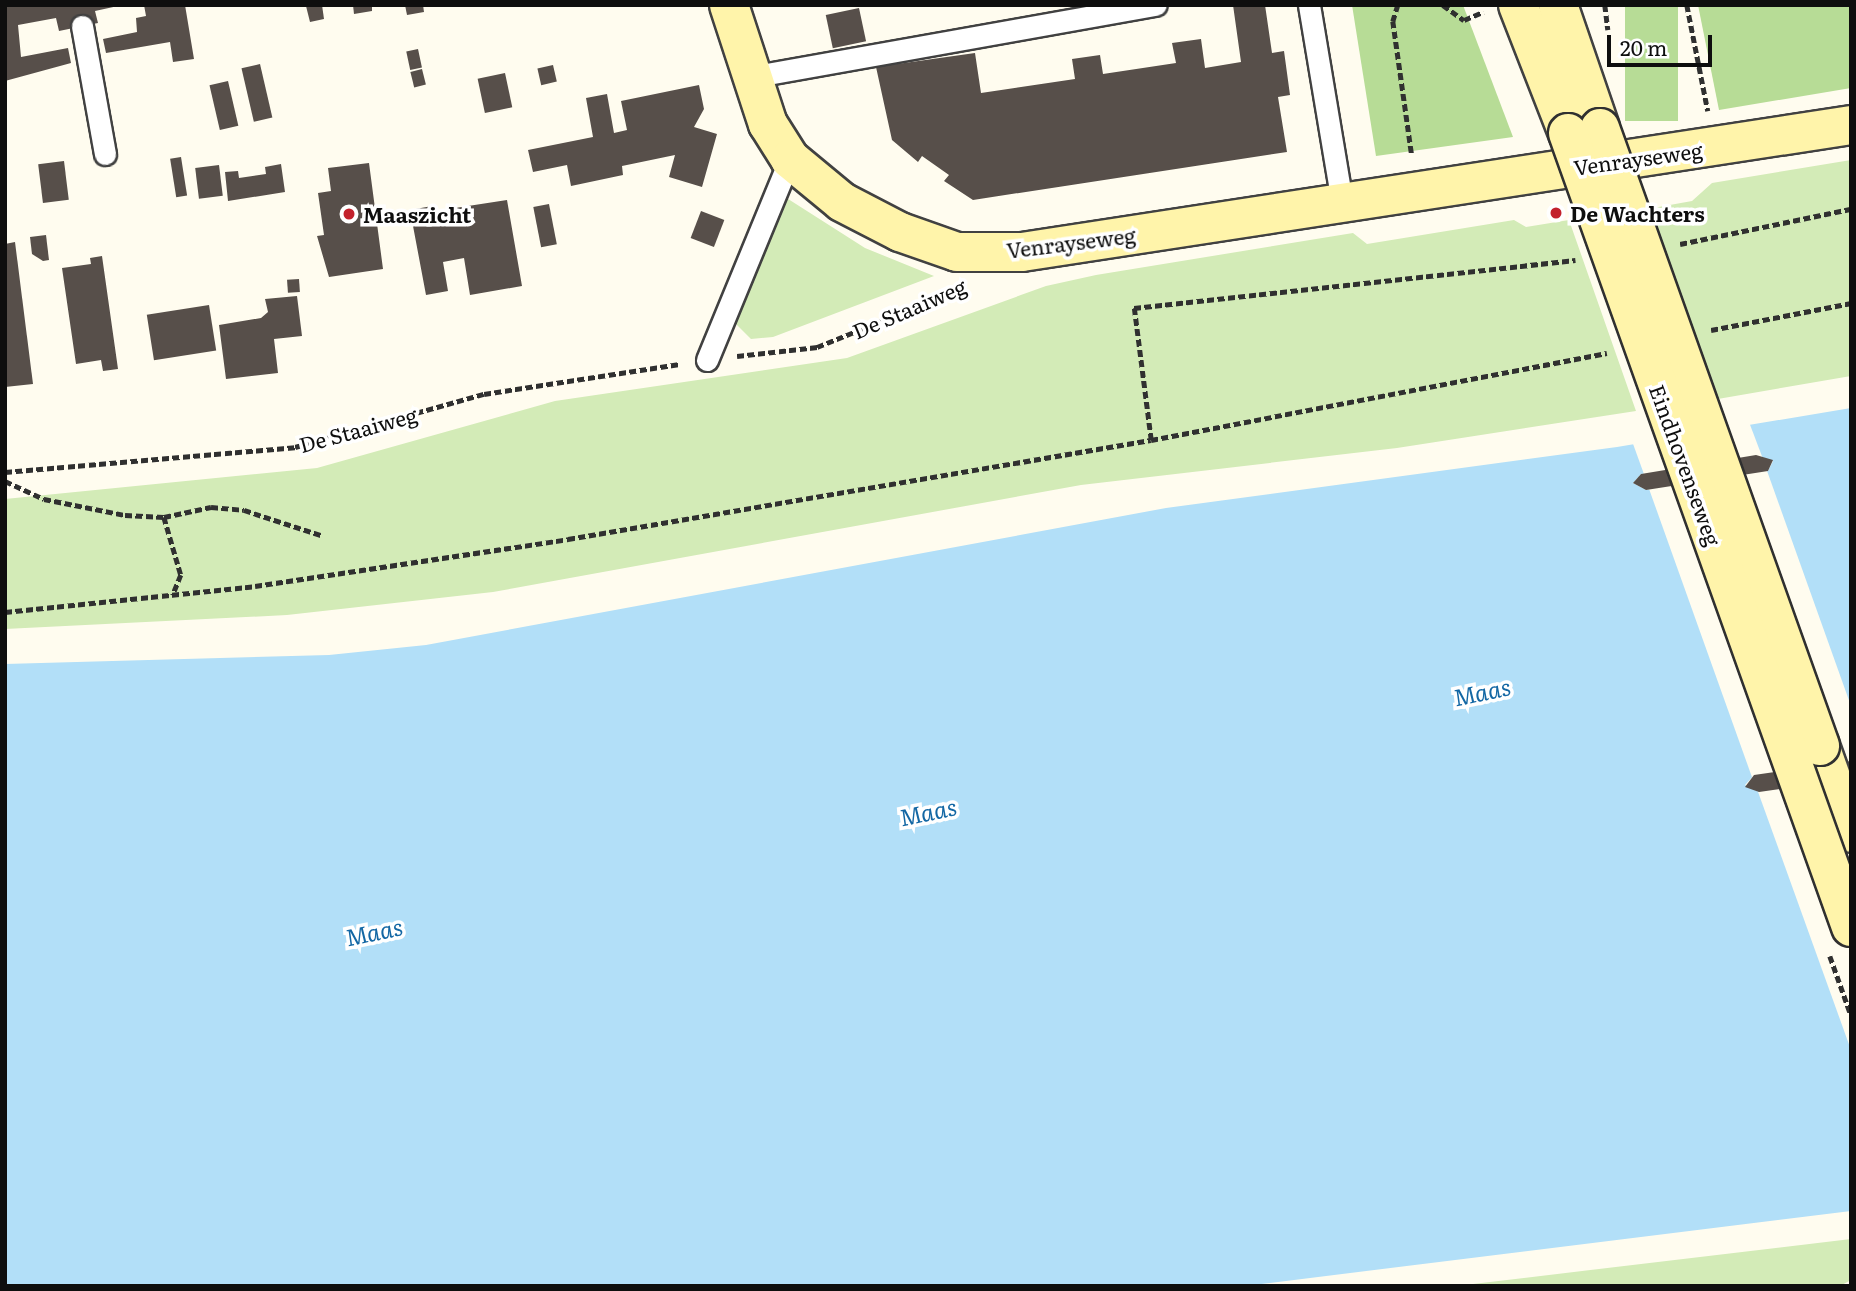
<!DOCTYPE html>
<style>
body{margin:0}
#map{position:relative;width:1856px;height:1291px;overflow:hidden;background:#fffcef;font-family:Literata,serif}
div>[style]{position:absolute}
.green>*{inset:0;background:#d3ebb7}
.forest>*{inset:0;background:#b7dc96;transform-origin:0 0}
.water>*{inset:0;background:#b2dff8}
.pier>*{inset:0;background:#fffcef}
.building>*{inset:0;background:#574f4a;transform-origin:0 0}
.path>*{height:4.5px;margin-top:-2.25px;transform-origin:0;background:repeating-linear-gradient(90deg,#303030 0 7px,transparent 0 10.5px)}
.roads{filter:drop-shadow(2px 0 #414141) drop-shadow(-2px 0 #414141) drop-shadow(0 2px #414141) drop-shadow(0 -2px #414141)}
.lane>*{height:21px;margin:-10.5px;padding:0 10.5px;transform-origin:10.5px;border-radius:10.5px;background:#fff}
.secondary>*{height:38px;margin:-19px;padding:0 19px;transform-origin:19px;border-radius:19px;background:#fff4aa}
.path-bridge>*{height:4.5px;margin-top:-2.25px;transform-origin:0;background:repeating-linear-gradient(90deg,#303030 0 7px,transparent 0 10.5px)}
.bridges{filter:drop-shadow(2px 0 #303030) drop-shadow(-2px 0 #303030) drop-shadow(0 2px #303030) drop-shadow(0 -2px #303030)}
.secondary-bridge>*{height:38px;margin:-19px;padding:0 19px;transform-origin:19px;border-radius:19px;background:#fff4aa}
.dots>*{width:19px;height:19px;translate:-50% -50%;box-sizing:border-box;border:4px solid #fff;border-radius:50%}
span{translate:-50% -50%;white-space:nowrap;text-align:center;line-height:1.15;-webkit-text-stroke:7px #fff;paint-order:stroke}
.street-label{font-size:21px;color:#0e0e0e}
.poi-label{font-size:21px;color:#0e0e0e;font-weight:700}
.left{translate:0 -50%;text-align:left}
.water-label{font-size:23px;color:#1367a4;font-style:italic}
.frame{position:absolute;inset:0;border:7px solid #0e0e0e;pointer-events:none}
.scale{position:absolute;left:1607px;top:35px;width:105px;height:32px;box-sizing:border-box;border:4px solid #0e0e0e;border-top:0;padding-left:9px;font-size:21px;line-height:24px;white-space:nowrap;color:#0e0e0e;-webkit-text-stroke:5px #fff;paint-order:stroke}
</style>
<div id="map">
<div class="green">
<div style="clip-path:polygon(1851px 160px,1851px 376px,1712px 400px,1642px 210px,1692px 201px,1712px 183px)"></div>
<div style="clip-path:polygon(785px 197px,865px 248px,934px 276px,773px 337px,751px 339px,736px 324px)"></div>
<div style="clip-path:polygon(1514px 220px,1526px 227px,1569px 220px,1636px 411px,1397px 448px,1081px 485px,493px 592px,287px 615px,5px 629px,5px 499px,317px 468px,555px 401px,847px 358px,1046px 286px,1096px 275px,1353px 233px,1367px 244px)"></div>
<div style="clip-path:polygon(1851px 1239px,1851px 1280px,1840px 1286px,1456px 1286px)"></div>
</div>
<div class="forest">
<div style="clip-path:polygon(1352px 5px,1463px 5px,1513px 137px,1376px 156px)"></div>
<div style="left:1625px;top:5px;width:53px;height:116px"></div>
<div style="clip-path:polygon(1698px 5px,1851px 5px,1851px 88px,1719px 110px)"></div>
</div>
<div class="water">
<div style="clip-path:polygon(evenodd,1851px 408px,1851px 761px,1754px 775px,1745px 785px,1759px 792px,1851px 779px,1851px 1211px,1245px 1286px,5px 1286px,5px 664px,329px 655px,426px 645px,1166px 508px,1617px 447px,1851px 408px,1756px 455px,1773px 461px,1768px 471px,1646px 490px,1633px 483px,1641px 474px,1756px 455px)"></div>
</div>
<div class="pier">
<div style="clip-path:polygon(1749px 422px,1763px 459px,1645px 477px,1632px 441px)"></div>
<div style="clip-path:polygon(1766px 468px,1851px 706px,1851px 765px,1753px 780px,1648px 486px)"></div>
<div style="clip-path:polygon(1851px 775px,1851px 1050px,1757px 789px)"></div>
</div>
<div class="building">
<div style="clip-path:polygon(5px 5px,118px 5px,118px 6px,95px 11px,98px 23px,59px 31px,56px 18px,18px 25px,21px 57px,68px 48px,71px 63px,5px 81px)"></div>
<div style="clip-path:polygon(144px 5px,185px 5px,194px 59px,173px 62px,170px 42px,106px 53px,103px 39px,137px 32px,136px 18px,146px 16px)"></div>
<div style="clip-path:polygon(322px 5px,324px 19px,310px 22px,306px 6px)"></div>
<div style="clip-path:polygon(353px 5px,372px 5px,372px 11px,354px 14px)"></div>
<div style="clip-path:polygon(405px 5px,423px 5px,424px 12px,407px 15px)"></div>
<div style="clip-path:polygon(1233px 5px,1265px 5px,1272px 53px,1284px 51px,1290px 95px,1278px 97px,1287px 152px,973px 200px,944px 181px,949px 175px,922px 156px,918px 162px,892px 140px,876px 67px,975px 53px,981px 93px,1075px 79px,1072px 59px,1100px 55px,1103px 74px,1176px 63px,1172px 43px,1201px 39px,1205px 68px,1241px 62px)"></div>
<div style="left:859px;top:8px;width:34px;height:34px;rotate:78deg"></div>
<div style="left:418px;top:49px;width:19px;height:12px;rotate:78deg"></div>
<div style="left:260px;top:64px;width:55px;height:19px;rotate:77deg"></div>
<div style="left:553px;top:65px;width:17px;height:16px;rotate:77deg"></div>
<div style="left:422px;top:69px;width:16px;height:12px;rotate:76deg"></div>
<div style="left:505px;top:73px;width:35px;height:28px;rotate:78deg"></div>
<div style="left:228px;top:81px;width:46px;height:19px;rotate:77deg"></div>
<div style="clip-path:polygon(699px 85px,704px 109px,694px 127px,717px 134px,702px 187px,669px 177px,675px 155px,622px 166px,623px 175px,571px 186px,567px 165px,533px 172px,528px 150px,593px 137px,586px 98px,607px 94px,614px 133px,627px 130px,621px 101px)"></div>
<div style="left:181px;top:157px;width:39px;height:11px;rotate:81deg"></div>
<div style="left:64px;top:161px;width:39px;height:26px;rotate:83deg"></div>
<div style="clip-path:polygon(369px 163px,383px 269px,329px 277px,317px 236px,324px 235px,318px 193px,331px 191px,328px 168px)"></div>
<div style="clip-path:polygon(281px 164px,285px 192px,228px 201px,225px 172px,238px 171px,239px 178px,266px 174px,265px 167px)"></div>
<div style="left:219px;top:165px;width:31px;height:24px;rotate:83deg"></div>
<div style="clip-path:polygon(507px 200px,522px 286px,470px 295px,464px 258px,443px 262px,448px 291px,426px 295px,410px 210px,432px 206px,434px 219px,457px 214px,455px 208px)"></div>
<div style="left:549px;top:204px;width:41px;height:16px;rotate:79deg"></div>
<div style="left:701px;top:211px;width:25px;height:29px;rotate:21deg"></div>
<div style="clip-path:polygon(46px 235px,49px 260px,43px 261px,32px 254px,30px 237px)"></div>
<div style="clip-path:polygon(15px 242px,33px 384px,5px 387px,5px 244px)"></div>
<div style="clip-path:polygon(102px 256px,118px 369px,103px 371px,101px 360px,76px 364px,62px 268px,91px 264px,90px 258px)"></div>
<div style="left:299px;top:279px;width:13px;height:12px;rotate:86deg"></div>
<div style="clip-path:polygon(297px 296px,302px 336px,274px 339px,278px 373px,226px 379px,219px 325px,261px 318px,268px 312px,265px 299px)"></div>
<div style="left:209px;top:305px;width:46px;height:63px;rotate:81deg"></div>
<div style="clip-path:polygon(1756px 455px,1773px 460px,1768px 471px,1646px 490px,1633px 483px,1641px 474px)"></div>
<div style="clip-path:polygon(1851px 761px,1851px 779px,1759px 792px,1745px 787px,1754px 775px)"></div>
</div>
<div class="path">
<div style="left:1398px;top:5px;width:17px;rotate:107deg"></div>
<div style="left:1393px;top:21px;width:136px;rotate:82deg"></div>
<div style="left:1443px;top:5px;width:26px;rotate:36deg"></div>
<div style="left:1464px;top:20px;width:21px;rotate:-23deg"></div>
<div style="left:1605px;top:5px;width:25px;rotate:83deg"></div>
<div style="left:1687px;top:5px;width:108px;rotate:78.8deg"></div>
<div style="left:1680px;top:244px;width:175px;rotate:-11.6deg"></div>
<div style="left:1711px;top:330px;width:143px;rotate:-10.9deg"></div>
<div style="left:737px;top:356px;width:81px;rotate:-6.4deg"></div>
<div style="left:817px;top:347px;width:152px;rotate:-22deg"></div>
<div style="left:1151px;top:440px;width:133px;rotate:-97.3deg"></div>
<div style="left:1134px;top:308px;width:444px;rotate:-6.2deg"></div>
<div style="left:5px;top:472px;width:291px;rotate:-4.9deg"></div>
<div style="left:295px;top:447px;width:196px;rotate:-15.7deg"></div>
<div style="left:484px;top:394px;width:198px;rotate:-8.7deg"></div>
<div style="left:5px;top:481px;width:43px;rotate:24.8deg"></div>
<div style="left:44px;top:499px;width:83px;rotate:11.2deg"></div>
<div style="left:125px;top:515px;width:39px;rotate:3deg"></div>
<div style="left:164px;top:517px;width:48px;rotate:-12deg"></div>
<div style="left:211px;top:507px;width:33px;rotate:5deg"></div>
<div style="left:244px;top:510px;width:81px;rotate:18deg"></div>
<div style="left:164px;top:517px;width:60px;rotate:73.7deg"></div>
<div style="left:181px;top:575px;width:22px;rotate:112deg"></div>
<div style="left:5px;top:612px;width:251px;rotate:-5.9deg"></div>
<div style="left:255px;top:586px;width:317px;rotate:-8.5deg"></div>
<div style="left:568px;top:539px;width:591px;rotate:-9.64deg"></div>
<div style="left:1151px;top:440px;width:464px;rotate:-10.8deg"></div>
</div>
<div class="roads">
<div class="lane">
<div style="left:1309px;top:5px;width:200px;rotate:80.5deg"></div>
<div style="left:82px;top:26px;width:130px;rotate:79.8deg"></div>
<div style="left:750px;top:77px;width:412px;rotate:-10.1deg"></div>
<div style="left:707px;top:360px;width:217px;rotate:-67.6deg"></div>
</div>
<div class="secondary">
<div style="left:729px;top:5px;width:125px;rotate:71.9deg"></div>
<div style="left:768px;top:124px;width:41px;rotate:57.8deg"></div>
<div style="left:790px;top:159px;width:67px;rotate:39.6deg"></div>
<div style="left:842px;top:202px;width:65px;rotate:27.3deg"></div>
<div style="left:900px;top:232px;width:60px;rotate:19.3deg"></div>
<div style="left:957px;top:252px;width:65px"></div>
<div style="left:1022px;top:252px;width:839px;rotate:-8.71deg"></div>
<div style="left:1518px;top:5px;width:137px;rotate:68.7deg"></div>
<div style="left:1558px;top:5px;width:130px;rotate:71.1deg"></div>
<div style="left:1820px;top:746px;width:92px;rotate:70.4deg"></div>
</div>
</div>
<div class="path-bridge">
<div style="left:1830px;top:956px;width:63px;rotate:70.4deg"></div>
</div>
<div class="bridges">
<div class="secondary-bridge">
<div style="left:1600px;top:128px;width:656px;rotate:70.4deg"></div>
<div style="left:1568px;top:133px;width:843px;rotate:70.38deg"></div>
</div>
</div>
<div class="dots">
<div style="left:1556px;top:213px;background:#c3212c"></div>
<div style="left:349px;top:214px;background:#c3212c"></div>
</div>
<div class="street-label">
<span style="left:1638px;top:158px;rotate:-8deg">Venrayseweg</span>
<span style="left:1071px;top:242px;rotate:-7deg">Venrayseweg</span>
<span style="left:909px;top:308px;rotate:-23deg">De Staaiweg</span>
<span style="left:358px;top:429px;rotate:-15deg">De Staaiweg</span>
<span style="left:1686px;top:465px;rotate:70deg">Eindhovenseweg</span>
</div>
<div class="poi-label">
<span class="left" style="left:1570px;top:213px">De Wachters</span>
<span class="left" style="left:363px;top:214px">Maaszicht</span>
</div>
<div class="water-label">
<span style="left:1482px;top:691px;rotate:-12deg">Maas</span>
<span style="left:928px;top:811px;rotate:-12deg">Maas</span>
<span style="left:374px;top:931px;rotate:-12deg">Maas</span>
</div>
<div class="frame"></div>
<div class="scale">20 m</div>
</div>
